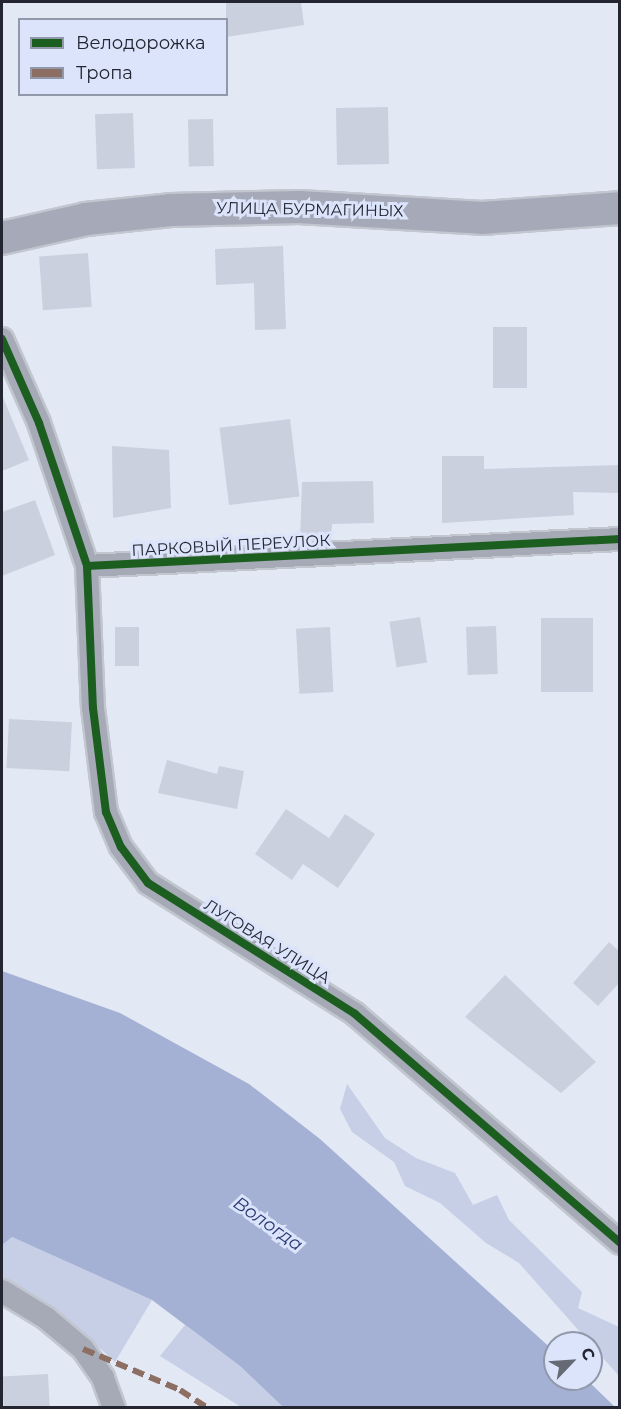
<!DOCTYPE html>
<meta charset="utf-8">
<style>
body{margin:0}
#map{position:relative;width:621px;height:1409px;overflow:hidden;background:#e2e8f4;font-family:Montserrat,sans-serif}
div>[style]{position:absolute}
.green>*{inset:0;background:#c6cfe6}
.water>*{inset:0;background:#a5b1d4}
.building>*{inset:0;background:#cbd0df;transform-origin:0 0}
.roads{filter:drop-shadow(2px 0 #c1c6cf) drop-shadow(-2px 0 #c1c6cf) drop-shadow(0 2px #c1c6cf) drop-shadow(0 -2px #c1c6cf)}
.street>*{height:22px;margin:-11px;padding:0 11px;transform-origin:11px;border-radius:11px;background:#a6aab7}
.secondary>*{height:32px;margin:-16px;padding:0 16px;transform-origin:16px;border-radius:16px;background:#a5a9b8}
.quiet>*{height:6px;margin-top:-3px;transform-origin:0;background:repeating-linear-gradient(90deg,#8d6e63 0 12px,transparent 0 18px)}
.cycleway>*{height:8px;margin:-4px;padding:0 4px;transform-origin:4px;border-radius:4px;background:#1b5e20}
span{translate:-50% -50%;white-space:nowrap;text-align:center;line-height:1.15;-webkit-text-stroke:6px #dbe4fb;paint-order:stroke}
.street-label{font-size:16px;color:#232631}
.water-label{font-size:18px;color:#2b3972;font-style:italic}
.frame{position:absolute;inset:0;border:3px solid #232631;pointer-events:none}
.legend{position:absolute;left:18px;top:18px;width:210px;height:78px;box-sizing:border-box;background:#dbe4fb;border:2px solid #9198aa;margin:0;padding:8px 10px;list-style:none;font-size:18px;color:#232631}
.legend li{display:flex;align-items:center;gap:12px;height:30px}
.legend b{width:30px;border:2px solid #9198aa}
.north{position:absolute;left:543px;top:1331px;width:60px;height:60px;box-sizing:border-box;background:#dbe4fb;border:2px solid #9198aa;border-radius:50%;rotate:65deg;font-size:16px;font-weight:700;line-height:24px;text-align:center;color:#232631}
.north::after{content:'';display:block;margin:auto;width:21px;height:27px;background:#666a75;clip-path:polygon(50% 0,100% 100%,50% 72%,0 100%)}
</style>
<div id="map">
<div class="green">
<div style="clip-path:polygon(347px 1084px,385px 1138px,416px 1158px,455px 1173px,473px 1205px,497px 1195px,509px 1220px,582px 1292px,578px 1308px,619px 1327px,619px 1376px,519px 1263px,486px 1243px,440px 1203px,405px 1186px,394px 1162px,352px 1132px,340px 1109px)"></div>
<div style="clip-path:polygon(12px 1237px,152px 1300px,115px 1362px,69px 1320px,2px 1280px,2px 1245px)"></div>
<div style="clip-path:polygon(185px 1325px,240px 1366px,283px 1407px,241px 1407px,160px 1356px)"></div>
</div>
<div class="water">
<div style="clip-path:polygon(2px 971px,120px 1013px,249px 1084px,320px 1139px,555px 1352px,555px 1379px,586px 1379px,615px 1407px,283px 1407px,240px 1366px,152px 1300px,12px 1237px,2px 1245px)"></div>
</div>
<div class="building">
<div style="clip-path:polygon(226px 2px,301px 2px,304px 25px,226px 37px)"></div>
<div style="left:388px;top:107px;width:57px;height:52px;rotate:89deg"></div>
<div style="left:133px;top:113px;width:55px;height:38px;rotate:88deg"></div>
<div style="left:213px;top:119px;width:47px;height:25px;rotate:89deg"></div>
<div style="clip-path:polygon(283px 246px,286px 329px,255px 330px,254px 283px,216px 285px,215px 249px)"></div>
<div style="left:88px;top:253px;width:54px;height:49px;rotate:86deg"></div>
<div style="left:493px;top:327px;width:34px;height:61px"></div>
<div style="clip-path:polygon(2px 395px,29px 460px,2px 471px)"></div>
<div style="left:290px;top:419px;width:78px;height:71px;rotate:83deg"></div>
<div style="clip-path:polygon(112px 446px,169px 450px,171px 508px,113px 518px)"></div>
<div style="clip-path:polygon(442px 456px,484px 456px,484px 469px,620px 465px,620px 493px,573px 492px,574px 515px,442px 523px)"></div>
<div style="clip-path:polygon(373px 481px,374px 523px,332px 524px,331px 540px,300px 541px,302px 482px)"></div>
<div style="clip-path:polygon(35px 500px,55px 555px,2px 576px,2px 512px)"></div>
<div style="left:420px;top:617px;width:46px;height:31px;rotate:81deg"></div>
<div style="left:541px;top:618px;width:52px;height:74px"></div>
<div style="left:496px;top:626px;width:48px;height:30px;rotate:88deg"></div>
<div style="left:139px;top:627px;width:39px;height:24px;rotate:90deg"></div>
<div style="left:330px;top:627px;width:65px;height:34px;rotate:87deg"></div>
<div style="left:9px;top:719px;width:63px;height:49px;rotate:3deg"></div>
<div style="clip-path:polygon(167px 760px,217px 774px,219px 766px,244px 771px,237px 809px,158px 793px)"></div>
<div style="clip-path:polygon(286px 809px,329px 838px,345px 814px,375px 834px,338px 888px,303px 864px,292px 880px,255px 854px)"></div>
<div style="clip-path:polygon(609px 942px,620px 952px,620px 982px,598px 1006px,573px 983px)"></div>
<div style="clip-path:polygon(505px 975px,596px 1062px,561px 1093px,465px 1017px)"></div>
<div style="left:48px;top:1374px;width:33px;height:46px;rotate:87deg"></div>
</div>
<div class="roads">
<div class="street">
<div style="left:2px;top:339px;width:92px;rotate:66.2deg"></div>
<div style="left:39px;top:423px;width:151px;rotate:71.4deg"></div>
<div style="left:87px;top:566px;width:534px;rotate:-2.9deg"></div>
<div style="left:87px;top:566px;width:142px;rotate:87.6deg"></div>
<div style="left:93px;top:708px;width:105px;rotate:82.9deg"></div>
<div style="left:106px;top:812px;width:38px;rotate:67deg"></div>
<div style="left:121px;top:847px;width:45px;rotate:53.1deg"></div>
<div style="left:148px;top:883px;width:245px;rotate:32.3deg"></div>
<div style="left:355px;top:1014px;width:350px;rotate:40.8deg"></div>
<div style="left:2px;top:1291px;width:52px;rotate:31.5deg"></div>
<div style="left:46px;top:1318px;width:48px;rotate:40deg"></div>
<div style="left:83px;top:1349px;width:35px;rotate:55deg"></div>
<div style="left:103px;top:1378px;width:32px;rotate:70deg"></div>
</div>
<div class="secondary">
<div style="left:2px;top:238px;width:86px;rotate:-12.7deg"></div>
<div style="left:86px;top:219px;width:85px;rotate:-6deg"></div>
<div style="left:171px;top:210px;width:128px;rotate:-1.3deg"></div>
<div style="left:299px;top:207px;width:183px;rotate:3.4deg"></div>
<div style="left:482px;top:218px;width:138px;rotate:-4.1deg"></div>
</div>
</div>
<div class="quiet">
<div style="left:83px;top:1349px;width:105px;rotate:22.9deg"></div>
<div style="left:180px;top:1390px;width:33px;rotate:33deg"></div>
</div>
<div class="cycleway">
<div style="left:2px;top:339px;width:92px;rotate:66.2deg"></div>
<div style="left:39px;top:423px;width:151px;rotate:71.4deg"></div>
<div style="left:87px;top:566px;width:534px;rotate:-2.9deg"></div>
<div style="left:87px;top:566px;width:142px;rotate:87.6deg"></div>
<div style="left:93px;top:708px;width:105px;rotate:82.9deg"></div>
<div style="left:106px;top:812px;width:38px;rotate:67deg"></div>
<div style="left:121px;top:847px;width:45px;rotate:53.1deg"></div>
<div style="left:148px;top:883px;width:245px;rotate:32.3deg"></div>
<div style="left:355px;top:1014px;width:350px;rotate:40.8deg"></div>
</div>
<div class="street-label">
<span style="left:310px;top:210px;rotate:1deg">УЛИЦА БУРМАГИНЫХ</span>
<span style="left:231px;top:546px;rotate:-3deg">ПАРКОВЫЙ ПЕРЕУЛОК</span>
<span style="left:267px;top:942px;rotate:32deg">ЛУГОВАЯ УЛИЦА</span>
</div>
<div class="water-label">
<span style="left:268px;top:1224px;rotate:35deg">Вологда</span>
</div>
<div class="frame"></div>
<ul class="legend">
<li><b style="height:8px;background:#1b5e20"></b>Велодорожка</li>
<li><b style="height:8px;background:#8d6e63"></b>Тропа</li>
</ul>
<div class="north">С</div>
</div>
